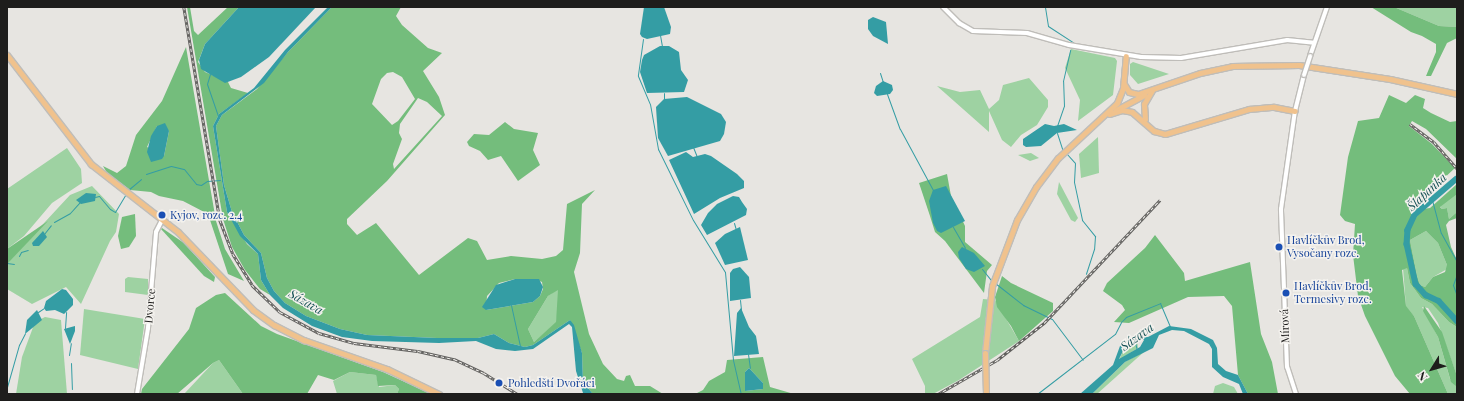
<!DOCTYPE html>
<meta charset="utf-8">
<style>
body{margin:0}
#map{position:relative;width:1464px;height:401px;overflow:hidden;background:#e7e5e1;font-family:"Playfair Display",serif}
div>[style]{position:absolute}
.green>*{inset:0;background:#9ed2a2}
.forest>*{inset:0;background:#74bd7c}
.water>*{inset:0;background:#349da4}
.stream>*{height:1px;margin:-0.5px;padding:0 0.5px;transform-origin:0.5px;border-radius:0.5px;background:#349da4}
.river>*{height:5.5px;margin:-2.75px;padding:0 2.75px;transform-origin:2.75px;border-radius:2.75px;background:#349da4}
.roads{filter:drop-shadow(1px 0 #bfbdb9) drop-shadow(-1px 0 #bfbdb9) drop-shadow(0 1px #bfbdb9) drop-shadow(0 -1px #bfbdb9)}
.minor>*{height:4px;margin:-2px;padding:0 2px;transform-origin:2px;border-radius:2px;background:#fff}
.major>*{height:5px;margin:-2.5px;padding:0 2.5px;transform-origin:2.5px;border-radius:2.5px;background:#f0c28d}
.rail>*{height:2.5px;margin-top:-1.25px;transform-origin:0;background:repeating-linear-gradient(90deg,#f4f2ee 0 3px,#5f5e5c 0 6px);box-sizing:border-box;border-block:1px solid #5f5e5c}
.bridges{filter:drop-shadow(1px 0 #bfbdb9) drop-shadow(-1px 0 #bfbdb9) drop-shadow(0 1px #bfbdb9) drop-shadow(0 -1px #bfbdb9)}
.minor-bridge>*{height:4px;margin:-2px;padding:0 2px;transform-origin:2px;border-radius:2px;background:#fff}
.major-bridge>*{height:5px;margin:-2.5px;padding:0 2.5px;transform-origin:2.5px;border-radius:2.5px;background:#f0c28d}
.dots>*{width:11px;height:11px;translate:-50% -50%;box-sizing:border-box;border:2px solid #f4f2ee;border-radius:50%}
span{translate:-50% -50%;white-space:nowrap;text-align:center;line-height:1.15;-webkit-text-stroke:3px #f4f2ee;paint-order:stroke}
.transit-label{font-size:11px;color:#164399}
.left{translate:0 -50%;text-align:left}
.street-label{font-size:11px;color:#1e1d1c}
.water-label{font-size:12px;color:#145054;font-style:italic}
.frame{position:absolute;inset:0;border:8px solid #1e1d1c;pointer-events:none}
.north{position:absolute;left:1412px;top:349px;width:40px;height:40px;-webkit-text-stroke:3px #f4f2ee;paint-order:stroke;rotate:233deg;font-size:11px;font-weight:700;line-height:16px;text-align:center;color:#1e1d1c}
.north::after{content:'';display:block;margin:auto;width:14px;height:18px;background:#1e1d1c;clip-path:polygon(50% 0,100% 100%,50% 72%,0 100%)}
</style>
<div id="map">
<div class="green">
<div style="clip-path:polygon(1394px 7px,1457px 7px,1457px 27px,1439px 26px)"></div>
<div style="clip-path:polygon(1071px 49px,1115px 58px,1117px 61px,1113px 95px,1078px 121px,1080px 100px,1065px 68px)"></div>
<div style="clip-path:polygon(1133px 62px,1169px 74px,1138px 84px,1130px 75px,1130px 64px)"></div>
<div style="clip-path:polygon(1029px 78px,1048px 100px,1048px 107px,1037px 125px,1021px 135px,1011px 147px,1002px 140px,989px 111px,989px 132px,937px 86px,960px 92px,980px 90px,989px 109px,999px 100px,1003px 85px)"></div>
<div style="clip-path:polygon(1098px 137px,1099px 173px,1081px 178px,1079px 154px)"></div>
<div style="clip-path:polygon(67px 148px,81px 169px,82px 183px,52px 203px,24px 236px,7px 249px,7px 189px)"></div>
<div style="clip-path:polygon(1031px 153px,1039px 158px,1030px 161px,1018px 155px)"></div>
<div style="clip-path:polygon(1059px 182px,1078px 218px,1075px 222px,1071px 220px,1057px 194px)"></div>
<div style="clip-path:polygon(92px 186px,119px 214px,116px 232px,110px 241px,81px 304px,66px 287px,32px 304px,7px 289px,7px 263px,70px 195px)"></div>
<div style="clip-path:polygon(1454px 194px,1457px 194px,1457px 212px,1449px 219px,1447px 208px,1442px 209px,1440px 206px)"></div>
<div style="clip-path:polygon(1426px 231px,1438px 243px,1447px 265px,1447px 269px,1433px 277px,1425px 287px,1420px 285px,1417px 276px,1410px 240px)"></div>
<div style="clip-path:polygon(1403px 268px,1407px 268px,1410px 283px,1421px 298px,1432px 304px,1449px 322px,1457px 327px,1457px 376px,1438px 323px,1428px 308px,1422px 307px,1438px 337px,1450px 379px,1457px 387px,1457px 394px,1448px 394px,1414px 316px,1406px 307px)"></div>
<div style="clip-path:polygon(128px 277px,148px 279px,148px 295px,125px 292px,125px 279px)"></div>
<div style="clip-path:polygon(558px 289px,559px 304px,556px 323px,534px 342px,528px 329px,548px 296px)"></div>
<div style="clip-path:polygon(983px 299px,995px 300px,1019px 341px,959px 380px,933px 394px,925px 394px,925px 386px,912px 359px,980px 317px)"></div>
<div style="clip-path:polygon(84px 309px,145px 319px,138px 369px,80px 355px)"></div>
<div style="clip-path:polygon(45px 317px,61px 320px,67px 394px,16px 394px,22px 357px,35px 322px)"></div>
<div style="clip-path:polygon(1137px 339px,1138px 348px,1119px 360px,1125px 347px)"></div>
<div style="clip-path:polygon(1145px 351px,1097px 394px,1092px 394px,1125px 362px)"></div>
<div style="clip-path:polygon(219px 360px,243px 394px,184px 394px,213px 363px)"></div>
<div style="clip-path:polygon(350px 372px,376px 375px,379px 387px,395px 385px,399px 389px,397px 394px,337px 394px,333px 381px)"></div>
<div style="clip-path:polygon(1223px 383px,1234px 387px,1238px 394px,1213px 394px,1215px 386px)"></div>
</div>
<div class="forest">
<div style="clip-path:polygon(187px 7px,190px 7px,194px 31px,198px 35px,228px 7px,239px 7px,205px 44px,198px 62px,205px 72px,228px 82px,231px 88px,248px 93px,219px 114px,213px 126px,227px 212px,247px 244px,258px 254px,261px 280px,270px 295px,260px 289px,245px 270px,232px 247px,223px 219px)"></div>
<div style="clip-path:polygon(evenodd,332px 7px,401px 7px,396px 16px,402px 25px,428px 48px,442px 53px,423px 71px,439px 97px,445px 115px,387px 181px,347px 219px,347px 224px,357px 235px,376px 223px,419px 275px,468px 238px,477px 241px,487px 260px,511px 256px,542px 259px,556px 256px,563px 250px,567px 204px,595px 190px,582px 204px,580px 253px,574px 272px,589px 334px,603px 364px,617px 379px,624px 381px,626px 376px,630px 375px,635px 386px,650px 386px,663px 394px,593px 394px,583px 382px,582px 353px,570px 320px,533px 345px,525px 347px,509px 343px,494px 334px,478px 338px,437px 338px,367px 335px,340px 329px,306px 316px,285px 303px,274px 291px,267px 278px,261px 253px,244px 235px,232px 212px,224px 185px,216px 126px,222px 115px,257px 89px,288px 52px,332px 7px,393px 72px,402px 77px,415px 99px,398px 121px,392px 125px,372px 104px,381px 79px,387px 73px,393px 72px,332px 7px,418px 98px,427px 102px,442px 116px,394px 169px,393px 164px,402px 139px,399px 133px,400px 124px,418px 98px,332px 7px,515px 279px,535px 279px,542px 282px,543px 289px,540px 296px,533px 302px,486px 310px,487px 296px,499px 283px,515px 279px,332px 7px,558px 290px,556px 322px,534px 342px,528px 329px,548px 296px,558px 290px)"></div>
<div style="clip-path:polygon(1371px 7px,1394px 7px,1439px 26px,1457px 27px,1457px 38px,1447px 43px,1431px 76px,1426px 76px,1436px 52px,1436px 44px,1422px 36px,1411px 32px)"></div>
<div style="clip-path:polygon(evenodd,186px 47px,216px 221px,225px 249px,244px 281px,228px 274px,208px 214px,183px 201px,159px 196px,151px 192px,130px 190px,107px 173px,103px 166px,117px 173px,126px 166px,136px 135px,162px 101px,186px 47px,157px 126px,169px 131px,164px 156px,147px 147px,157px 126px)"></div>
<div style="clip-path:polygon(evenodd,1389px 95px,1406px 103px,1415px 95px,1425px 99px,1423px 108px,1431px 113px,1450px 122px,1457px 121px,1457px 159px,1426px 129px,1412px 121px,1409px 126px,1432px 144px,1455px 168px,1428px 193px,1409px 221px,1414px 220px,1423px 209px,1430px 208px,1457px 184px,1457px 194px,1440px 207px,1442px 209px,1447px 208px,1449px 219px,1457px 212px,1457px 218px,1449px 221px,1446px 225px,1451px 247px,1457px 260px,1457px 327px,1449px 322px,1432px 304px,1421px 298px,1410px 283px,1407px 268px,1402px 270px,1406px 306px,1414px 316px,1448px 394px,1410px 394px,1395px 376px,1365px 316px,1358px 296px,1353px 255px,1355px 224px,1345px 221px,1340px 215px,1348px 157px,1358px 121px,1379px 118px,1389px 95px,1426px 231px,1438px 243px,1447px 265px,1445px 272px,1433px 277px,1425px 287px,1420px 285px,1417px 276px,1410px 240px,1426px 231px)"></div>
<div style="clip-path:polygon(505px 122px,514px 129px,538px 133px,533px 150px,540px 165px,518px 181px,501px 156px,488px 160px,480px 151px,469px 146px,467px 142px,474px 134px,489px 135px)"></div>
<div style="clip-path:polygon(947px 174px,951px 196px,965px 226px,965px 242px,992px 265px,987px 271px,984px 293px,945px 241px,935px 232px,930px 216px,919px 183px)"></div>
<div style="clip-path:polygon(135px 214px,136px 236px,129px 247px,121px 249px,118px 236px,122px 217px)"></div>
<div style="clip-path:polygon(48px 221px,8px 263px,7px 263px,7px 249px)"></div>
<div style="clip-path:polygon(162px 228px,184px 243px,215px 277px,214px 282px,204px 276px,161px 229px)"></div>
<div style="clip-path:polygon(1155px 235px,1184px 273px,1185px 281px,1250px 262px,1261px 334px,1272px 362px,1278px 394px,1248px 394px,1238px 375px,1232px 306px,1224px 296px,1188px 297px,1129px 323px,1114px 322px,1125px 310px,1122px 305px,1103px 291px,1107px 283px,1145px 248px)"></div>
<div style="clip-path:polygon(1002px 276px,1011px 283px,1053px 303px,1053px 311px,1019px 341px,1011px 326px,997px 307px,995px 297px)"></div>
<div style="clip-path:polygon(225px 293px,261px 326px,277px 334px,383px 372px,431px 394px,397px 394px,399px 389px,395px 385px,378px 386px,376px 375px,350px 372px,334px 380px,318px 375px,307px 394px,243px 394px,219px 360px,213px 363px,177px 394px,141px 394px,142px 389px,189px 329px,196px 308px,216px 295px)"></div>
<div style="clip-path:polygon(1424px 306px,1442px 332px,1457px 376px,1457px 387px,1451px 382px,1438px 337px,1423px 311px)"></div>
<div style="clip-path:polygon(evenodd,763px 357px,770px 387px,794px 394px,675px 394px,697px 393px,703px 390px,709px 381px,725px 372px,727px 360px,763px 357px,749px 368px,763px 383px,763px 389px,745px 391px,745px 372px,749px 368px)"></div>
</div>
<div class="water">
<div style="clip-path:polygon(239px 7px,316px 7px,269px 57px,241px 77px,225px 83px,201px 69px,199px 60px,205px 44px)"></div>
<div style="clip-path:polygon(328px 7px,332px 7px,288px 52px,264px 83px,222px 115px,216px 126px,224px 185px,232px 212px,244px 235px,261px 253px,267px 278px,274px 291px,285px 303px,306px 316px,340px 329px,367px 335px,437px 338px,478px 338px,494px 334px,509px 343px,525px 347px,533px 345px,570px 320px,574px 325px,582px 353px,583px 382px,593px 394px,583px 393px,576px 371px,572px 327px,569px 324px,533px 349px,515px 351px,496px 349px,476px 341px,439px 343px,372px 341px,342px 337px,312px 326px,283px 308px,270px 295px,261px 280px,258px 254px,240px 236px,227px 212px,213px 126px,219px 114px,254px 88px,285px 50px)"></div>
<div style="clip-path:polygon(644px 7px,664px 7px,671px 27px,670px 34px,647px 39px,642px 37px,640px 34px)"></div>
<div style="clip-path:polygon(873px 17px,886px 22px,888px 44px,873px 36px,868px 29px,868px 20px)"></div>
<div style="clip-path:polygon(660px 46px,669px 46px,679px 52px,681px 70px,688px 80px,684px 92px,647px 93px,640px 72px,642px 60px,644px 55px)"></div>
<div style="clip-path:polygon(883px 81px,892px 85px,893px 90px,890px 94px,877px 96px,874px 93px,876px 86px)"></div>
<div style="clip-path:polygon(687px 97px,721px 114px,726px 122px,724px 134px,720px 141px,668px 156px,658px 138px,656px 107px,664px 99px)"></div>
<div style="clip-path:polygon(165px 123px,169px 131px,164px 156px,162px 159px,151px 162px,147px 152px,151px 136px,157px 126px)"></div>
<div style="clip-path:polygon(1045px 124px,1054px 126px,1064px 124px,1077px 130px,1057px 133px,1041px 146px,1026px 147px,1023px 145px,1023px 139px)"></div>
<div style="clip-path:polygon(686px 152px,693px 157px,705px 154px,711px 156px,737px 174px,744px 181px,744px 188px,720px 198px,694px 214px,669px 160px)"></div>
<div style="clip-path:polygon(946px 186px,965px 221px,941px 233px,937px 231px,933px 223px,929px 201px,933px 190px)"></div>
<div style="clip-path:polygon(86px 193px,96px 194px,95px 201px,81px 204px,76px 200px)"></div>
<div style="clip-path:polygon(733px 196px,739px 197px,742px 202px,747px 209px,746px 215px,707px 235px,701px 225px,708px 213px,717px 204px)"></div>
<div style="clip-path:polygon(740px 227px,748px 260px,725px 265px,715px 243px,725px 234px)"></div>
<div style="clip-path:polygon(43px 231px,47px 237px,39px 246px,33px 246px,32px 243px)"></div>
<div style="clip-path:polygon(962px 247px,974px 253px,985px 266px,974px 272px,966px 269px,959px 258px,958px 252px)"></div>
<div style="clip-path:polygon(740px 267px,749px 277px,751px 298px,730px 301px,730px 273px,733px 269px)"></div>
<div style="clip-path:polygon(515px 279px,539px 279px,543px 287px,540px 296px,533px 302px,486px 310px,482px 307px,496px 285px)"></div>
<div style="clip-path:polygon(62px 289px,66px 290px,73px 299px,73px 305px,64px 314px,55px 310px,46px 311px,44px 308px,46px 301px)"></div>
<div style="clip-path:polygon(741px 308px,749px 327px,756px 336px,759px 354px,734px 356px,737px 313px)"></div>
<div style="clip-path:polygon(37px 310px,42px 320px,25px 334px,27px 320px)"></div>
<div style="clip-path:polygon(75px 326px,75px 331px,70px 344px,64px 329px)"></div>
<div style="clip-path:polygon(evenodd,1169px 326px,1191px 329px,1213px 340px,1217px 348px,1218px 364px,1226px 371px,1238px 375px,1248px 394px,1243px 394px,1239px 384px,1223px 377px,1212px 367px,1212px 349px,1209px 344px,1184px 331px,1172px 330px,1159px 335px,1153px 348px,1125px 362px,1092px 394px,1080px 394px,1113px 365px,1120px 346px,1134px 336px,1148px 337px,1169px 326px,1141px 338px,1144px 340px,1140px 347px,1119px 359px,1125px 347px,1141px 338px)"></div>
<div style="clip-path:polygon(749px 368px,763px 383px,763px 389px,745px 391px,745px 372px)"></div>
</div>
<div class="stream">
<div style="left:1045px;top:7px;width:19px;rotate:81deg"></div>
<div style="left:1048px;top:26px;width:30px;rotate:33deg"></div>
<div style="left:660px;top:35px;width:11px;rotate:80deg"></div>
<div style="left:643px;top:39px;width:37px;rotate:98deg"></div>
<div style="left:638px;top:76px;width:30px;rotate:67deg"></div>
<div style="left:650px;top:104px;width:46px;rotate:79.9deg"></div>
<div style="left:658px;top:149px;width:79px;rotate:63.8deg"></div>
<div style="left:693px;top:220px;width:61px;rotate:58.4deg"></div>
<div style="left:725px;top:272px;width:88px;rotate:84.8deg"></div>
<div style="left:733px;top:360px;width:35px;rotate:77deg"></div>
<div style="left:880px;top:73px;width:9px;rotate:72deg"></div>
<div style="left:210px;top:74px;width:10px;rotate:107deg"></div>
<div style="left:207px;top:84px;width:34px;rotate:71deg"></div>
<div style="left:664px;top:93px;width:7px;rotate:90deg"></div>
<div style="left:887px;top:94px;width:37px;rotate:70deg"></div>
<div style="left:900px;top:129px;width:69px;rotate:61.6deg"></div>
<div style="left:1057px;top:126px;width:21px;rotate:-71deg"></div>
<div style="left:1064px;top:106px;width:25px;rotate:-92deg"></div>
<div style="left:1063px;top:81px;width:32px;rotate:-77deg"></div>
<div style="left:1057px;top:133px;width:19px;rotate:72deg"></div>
<div style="left:693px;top:147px;width:11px;rotate:68deg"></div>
<div style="left:1066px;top:153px;width:13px;rotate:48deg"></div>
<div style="left:1075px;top:163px;width:19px;rotate:93deg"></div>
<div style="left:1074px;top:182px;width:39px;rotate:78deg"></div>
<div style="left:1082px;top:220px;width:21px;rotate:51deg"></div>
<div style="left:1095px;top:236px;width:13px;rotate:94deg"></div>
<div style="left:1094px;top:249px;width:26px;rotate:108deg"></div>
<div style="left:146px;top:174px;width:26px;rotate:-18deg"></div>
<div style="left:171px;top:166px;width:13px;rotate:13deg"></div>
<div style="left:184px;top:169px;width:19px;rotate:51deg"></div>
<div style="left:196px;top:184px;width:5px;rotate:11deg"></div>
<div style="left:201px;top:185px;width:7px;rotate:-34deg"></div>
<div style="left:207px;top:181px;width:13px;rotate:-4deg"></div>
<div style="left:128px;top:190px;width:17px;rotate:-40deg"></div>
<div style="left:95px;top:197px;width:4px;rotate:-14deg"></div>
<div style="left:99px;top:196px;width:17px;rotate:50deg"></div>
<div style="left:110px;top:209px;width:6px;rotate:31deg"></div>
<div style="left:115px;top:212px;width:21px;rotate:-59deg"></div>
<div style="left:1432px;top:200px;width:34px;rotate:75deg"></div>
<div style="left:1441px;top:233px;width:33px;rotate:61deg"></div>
<div style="left:54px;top:222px;width:18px;rotate:-29deg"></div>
<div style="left:70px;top:213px;width:15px;rotate:-48deg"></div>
<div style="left:734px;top:223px;width:7px;rotate:74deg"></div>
<div style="left:953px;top:227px;width:24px;rotate:60deg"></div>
<div style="left:44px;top:234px;width:11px;rotate:-52deg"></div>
<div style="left:19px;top:256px;width:4px;rotate:-63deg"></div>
<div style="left:21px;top:252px;width:7px;rotate:-16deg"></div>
<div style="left:7px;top:263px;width:7px;rotate:8deg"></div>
<div style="left:982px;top:269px;width:14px;rotate:51deg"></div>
<div style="left:1457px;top:274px;width:12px;rotate:110deg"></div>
<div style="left:1453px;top:285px;width:12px;rotate:70deg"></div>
<div style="left:995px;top:283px;width:36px;rotate:38deg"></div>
<div style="left:1023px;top:305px;width:32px;rotate:26deg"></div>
<div style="left:1052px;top:319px;width:51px;rotate:52.9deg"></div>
<div style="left:740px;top:300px;width:9px;rotate:84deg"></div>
<div style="left:511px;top:305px;width:42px;rotate:77.6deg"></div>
<div style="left:38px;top:312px;width:7px;rotate:-34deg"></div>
<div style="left:65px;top:328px;width:16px;rotate:-86deg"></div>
<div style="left:1134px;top:339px;width:11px;rotate:75deg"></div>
<div style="left:748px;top:354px;width:14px;rotate:82deg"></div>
<div style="left:69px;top:355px;width:12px;rotate:-81deg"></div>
<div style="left:71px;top:363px;width:26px;rotate:88deg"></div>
<div style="left:7px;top:387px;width:44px;rotate:-74.1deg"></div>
<div style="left:19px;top:345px;width:13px;rotate:-63deg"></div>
<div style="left:1037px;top:394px;width:98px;rotate:-37.6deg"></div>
<div style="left:1115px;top:334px;width:13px;rotate:-63deg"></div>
<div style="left:1121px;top:322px;width:7px;rotate:-45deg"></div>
<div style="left:1126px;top:317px;width:37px;rotate:-22deg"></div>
<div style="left:1160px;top:303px;width:26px;rotate:67deg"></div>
</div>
<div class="river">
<div style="left:1457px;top:179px;width:55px;rotate:139.4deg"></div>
<div style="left:1415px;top:215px;width:17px;rotate:115deg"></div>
<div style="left:1408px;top:230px;width:14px;rotate:94deg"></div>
<div style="left:1407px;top:244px;width:41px;rotate:77.3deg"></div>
<div style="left:1416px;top:284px;width:15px;rotate:48deg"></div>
<div style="left:1426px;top:295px;width:14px;rotate:25deg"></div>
<div style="left:1439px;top:301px;width:27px;rotate:48deg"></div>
</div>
<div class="roads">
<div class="minor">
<div style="left:943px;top:7px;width:23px;rotate:45deg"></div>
<div style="left:959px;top:23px;width:16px;rotate:30deg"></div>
<div style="left:973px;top:31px;width:54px;rotate:2.1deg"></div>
<div style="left:1027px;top:33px;width:44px;rotate:15.9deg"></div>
<div style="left:1069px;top:45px;width:73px;rotate:9.5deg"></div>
<div style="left:1141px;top:57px;width:40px;rotate:1.4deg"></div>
<div style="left:1181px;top:58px;width:108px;rotate:-9.6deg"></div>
<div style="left:1287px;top:40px;width:27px;rotate:6deg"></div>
<div style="left:1310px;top:56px;width:52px;rotate:-70.9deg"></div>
<div style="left:137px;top:394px;width:67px;rotate:-80.5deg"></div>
<div style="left:148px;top:328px;width:96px;rotate:-85.2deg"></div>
<div style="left:156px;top:232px;width:13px;rotate:-63deg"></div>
<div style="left:1296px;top:394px;width:28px;rotate:-108deg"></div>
<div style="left:1287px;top:367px;width:158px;rotate:-92.2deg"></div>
<div style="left:1281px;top:209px;width:99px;rotate:-81.9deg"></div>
<div style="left:1295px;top:111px;width:37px;rotate:-76deg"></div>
</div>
<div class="major">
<div style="left:7px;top:55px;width:138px;rotate:52.4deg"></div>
<div style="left:91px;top:164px;width:110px;rotate:38deg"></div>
<div style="left:178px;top:232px;width:108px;rotate:46.1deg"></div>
<div style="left:253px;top:310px;width:26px;rotate:36deg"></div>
<div style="left:274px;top:325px;width:34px;rotate:27deg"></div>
<div style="left:304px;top:340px;width:88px;rotate:19.3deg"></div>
<div style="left:387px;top:369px;width:58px;rotate:25.7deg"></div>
<div style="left:1124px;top:84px;width:9px;rotate:58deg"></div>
<div style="left:1129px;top:92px;width:9px;rotate:13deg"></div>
<div style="left:1138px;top:94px;width:65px;rotate:-18.7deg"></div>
<div style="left:1200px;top:73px;width:33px;rotate:-12deg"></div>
<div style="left:1232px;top:66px;width:67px;rotate:-0.9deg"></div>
<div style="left:1299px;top:65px;width:92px;rotate:8.7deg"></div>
<div style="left:1390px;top:79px;width:69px;rotate:12.6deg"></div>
<div style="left:1116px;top:110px;width:32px;rotate:-28deg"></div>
<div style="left:1109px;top:114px;width:14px;rotate:-17deg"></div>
<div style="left:1122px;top:110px;width:10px;rotate:11deg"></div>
<div style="left:1132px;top:112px;width:29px;rotate:41deg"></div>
<div style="left:1154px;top:131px;width:11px;rotate:15deg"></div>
<div style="left:1165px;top:134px;width:88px;rotate:-16.6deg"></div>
<div style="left:1249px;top:109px;width:25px;rotate:-5deg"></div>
<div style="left:1274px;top:107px;width:21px;rotate:11deg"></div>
<div style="left:1145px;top:119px;width:15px;rotate:-94deg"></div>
<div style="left:1144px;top:104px;width:16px;rotate:-60deg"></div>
<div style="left:985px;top:353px;width:67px;rotate:-84deg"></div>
<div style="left:992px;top:286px;width:71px;rotate:-69.3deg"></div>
<div style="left:1017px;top:220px;width:38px;rotate:-60deg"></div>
<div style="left:1036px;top:187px;width:36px;rotate:-53deg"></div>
<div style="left:1058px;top:158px;width:81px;rotate:-43deg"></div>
<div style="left:1117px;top:103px;width:16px;rotate:-68deg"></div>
<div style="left:1123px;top:88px;width:32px;rotate:-85deg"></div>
</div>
</div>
<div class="rail">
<div style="left:184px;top:7px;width:216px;rotate:80.4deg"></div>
<div style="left:220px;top:220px;width:36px;rotate:69deg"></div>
<div style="left:233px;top:254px;width:36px;rotate:58deg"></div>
<div style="left:252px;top:285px;width:39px;rotate:44deg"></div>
<div style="left:280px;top:312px;width:44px;rotate:28.3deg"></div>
<div style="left:319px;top:333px;width:36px;rotate:16deg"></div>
<div style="left:354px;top:343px;width:64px;rotate:7.1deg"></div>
<div style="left:418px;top:351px;width:37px;rotate:13deg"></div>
<div style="left:454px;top:359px;width:33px;rotate:25deg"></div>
<div style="left:484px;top:373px;width:40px;rotate:32deg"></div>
<div style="left:1410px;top:124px;width:30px;rotate:37deg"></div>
<div style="left:1434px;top:142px;width:35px;rotate:49deg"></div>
<div style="left:938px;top:394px;width:68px;rotate:-30deg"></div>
<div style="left:997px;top:360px;width:60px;rotate:-38.2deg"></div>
<div style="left:1044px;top:323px;width:169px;rotate:-46.7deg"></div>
</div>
<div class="bridges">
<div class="minor-bridge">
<div style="left:1304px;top:75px;width:20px;rotate:-72deg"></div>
</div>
<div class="major-bridge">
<div style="left:985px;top:353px;width:41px;rotate:88.6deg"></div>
</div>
</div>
<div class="dots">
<div style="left:162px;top:215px;background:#1a4fb4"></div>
<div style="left:1279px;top:247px;background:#1a4fb4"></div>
<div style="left:1286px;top:293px;background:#1a4fb4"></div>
<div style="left:499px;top:383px;background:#1a4fb4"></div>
</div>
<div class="transit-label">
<span class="left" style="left:170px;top:215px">Kyjov, rozc. 2.4</span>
<span class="left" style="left:1287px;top:247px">Havlíčkův Brod,<br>Vysočany rozc.</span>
<span class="left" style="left:1294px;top:293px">Havlíčkův Brod,<br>Termesivy rozc.</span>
<span class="left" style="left:508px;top:383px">Pohledští Dvořáci</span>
</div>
<div class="street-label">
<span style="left:150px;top:306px;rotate:-85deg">Dvorce</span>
<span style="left:1285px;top:326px;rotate:-92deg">Mírová</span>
</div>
<div class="water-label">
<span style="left:1427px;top:192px;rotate:-43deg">Šlapanka</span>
<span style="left:306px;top:302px;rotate:30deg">Sázava</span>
<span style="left:1137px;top:337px;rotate:-36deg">Sázava</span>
</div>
<div class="frame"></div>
<div class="north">N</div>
</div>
